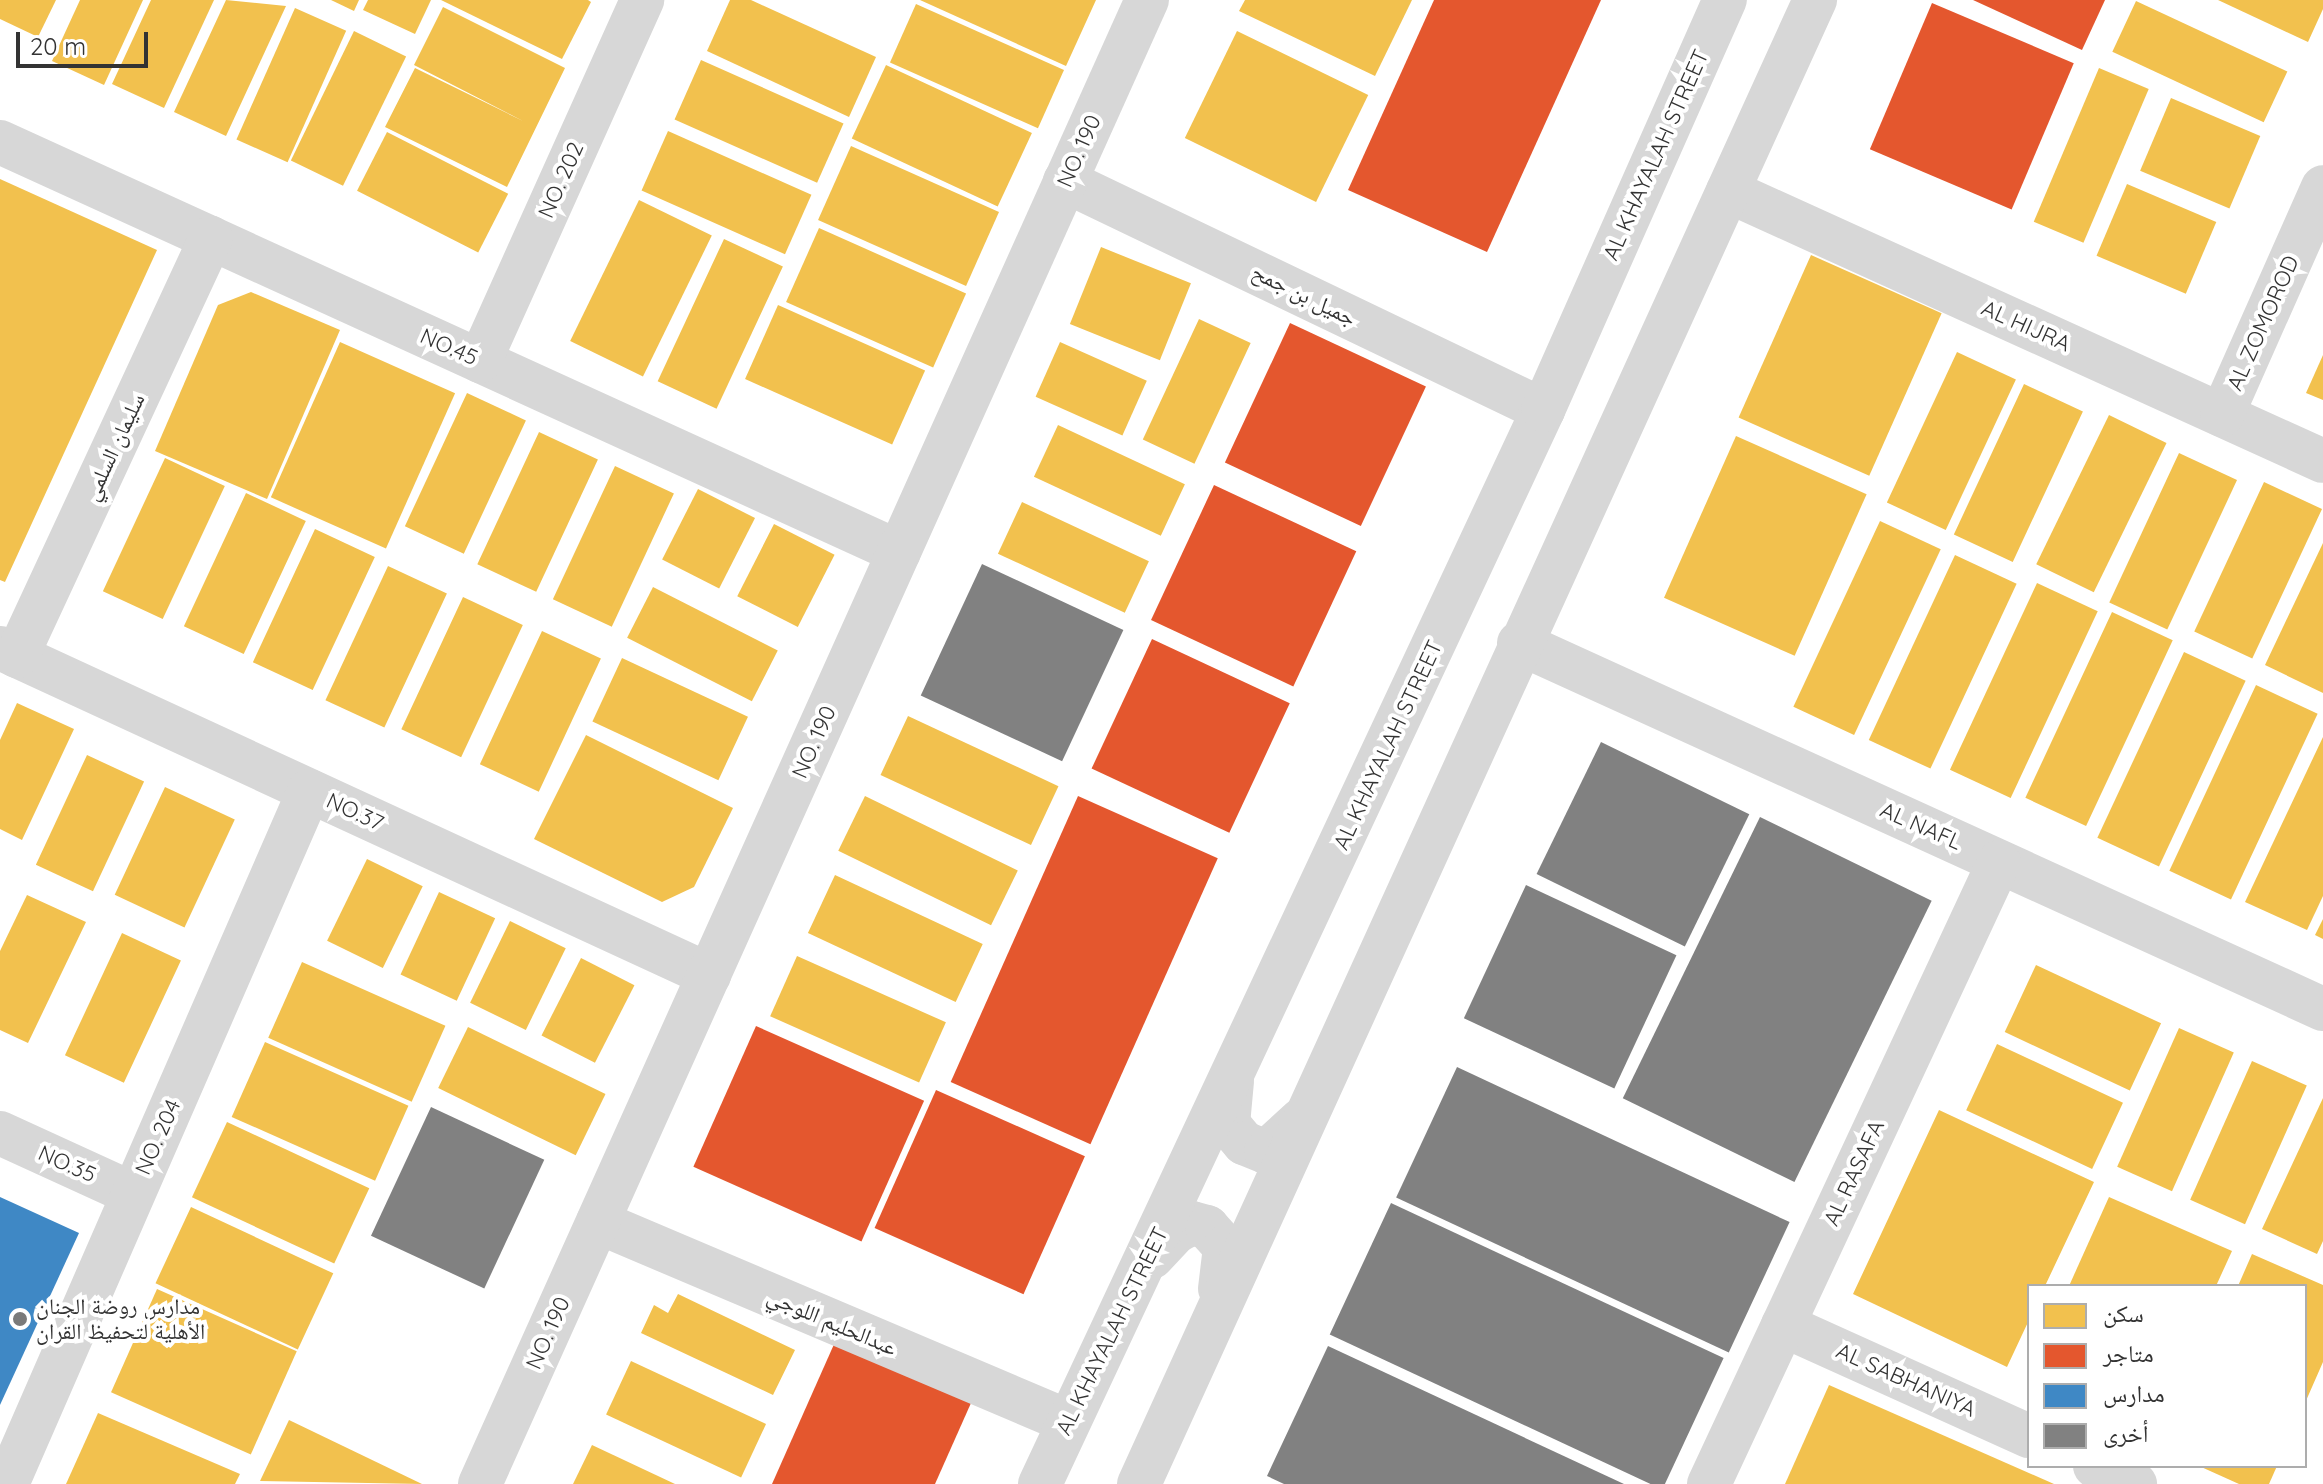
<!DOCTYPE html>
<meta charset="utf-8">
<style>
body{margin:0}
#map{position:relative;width:2323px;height:1484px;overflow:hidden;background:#fff;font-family:Quicksand,"Noto Naskh Arabic",sans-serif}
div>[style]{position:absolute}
.homes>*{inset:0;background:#f2c14e;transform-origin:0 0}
.shops>*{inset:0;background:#e4572e;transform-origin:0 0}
.schools>*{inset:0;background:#3f88c5}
.building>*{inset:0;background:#818181;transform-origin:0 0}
.minor>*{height:44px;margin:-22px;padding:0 22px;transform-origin:22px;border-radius:22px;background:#d7d7d7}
.dots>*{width:22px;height:22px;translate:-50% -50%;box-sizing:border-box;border:4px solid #fff;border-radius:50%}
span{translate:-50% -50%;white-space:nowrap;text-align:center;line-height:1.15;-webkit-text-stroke:8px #fff;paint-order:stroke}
.street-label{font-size:22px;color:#333}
.poi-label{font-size:22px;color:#333}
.left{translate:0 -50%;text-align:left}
.legend{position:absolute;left:2027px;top:1284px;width:280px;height:184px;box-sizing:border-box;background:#fff;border:2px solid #adadad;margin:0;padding:10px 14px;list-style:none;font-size:24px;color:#333}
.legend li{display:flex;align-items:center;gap:16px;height:40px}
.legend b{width:40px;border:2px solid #adadad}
.scale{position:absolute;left:16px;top:32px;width:132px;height:36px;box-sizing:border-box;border:4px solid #333;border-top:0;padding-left:10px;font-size:24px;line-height:28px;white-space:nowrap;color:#333;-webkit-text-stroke:6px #fff;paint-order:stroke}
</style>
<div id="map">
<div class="homes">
<div style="clip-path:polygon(0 0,56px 0,38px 37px,0 19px)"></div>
<div style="clip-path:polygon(80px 0,143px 0,104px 85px,52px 61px)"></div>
<div style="clip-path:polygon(151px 0,214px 0,164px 108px,112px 84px)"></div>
<div style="clip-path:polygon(226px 0,286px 6px,226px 136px,174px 112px)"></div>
<div style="clip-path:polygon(331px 0,359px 0,354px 11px)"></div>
<div style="clip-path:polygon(368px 0,431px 0,415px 34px,363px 10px)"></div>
<div style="clip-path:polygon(441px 0,588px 0,591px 2px,562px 59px)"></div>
<div style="clip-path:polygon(730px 0,751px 0,876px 57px,849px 117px,707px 51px)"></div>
<div style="clip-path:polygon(920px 0,1096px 0,1066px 66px)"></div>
<div style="clip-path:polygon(1245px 0,1412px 0,1375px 76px,1239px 11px)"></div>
<div style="clip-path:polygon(2218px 0,2323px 0,2323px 9px,2308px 42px)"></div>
<div style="left:2136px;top:1px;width:167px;height:56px;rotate:25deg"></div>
<div style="left:916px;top:4px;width:162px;height:64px;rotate:24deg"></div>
<div style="clip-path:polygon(443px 7px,565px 68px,507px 187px,385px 127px,415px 68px,523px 121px,414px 65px)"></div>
<div style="left:295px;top:8px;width:56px;height:144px;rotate:24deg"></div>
<div style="left:354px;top:31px;width:58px;height:144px;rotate:26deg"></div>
<div style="left:1237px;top:31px;width:146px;height:119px;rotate:26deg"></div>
<div style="left:701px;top:60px;width:156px;height:65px;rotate:24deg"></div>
<div style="left:886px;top:65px;width:161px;height:81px;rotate:25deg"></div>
<div style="left:2099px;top:68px;width:54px;height:167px;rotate:23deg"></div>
<div style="left:2171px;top:98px;width:97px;height:79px;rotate:23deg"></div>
<div style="left:668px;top:131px;width:157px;height:65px;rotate:24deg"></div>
<div style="left:387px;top:132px;width:136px;height:66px;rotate:27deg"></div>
<div style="left:851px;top:146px;width:162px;height:81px;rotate:24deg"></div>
<div style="clip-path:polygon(0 179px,157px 250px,5px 582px,0 580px)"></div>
<div style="left:2127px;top:184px;width:97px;height:78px;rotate:23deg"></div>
<div style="left:639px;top:200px;width:81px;height:157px;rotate:26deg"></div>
<div style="left:819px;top:228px;width:161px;height:81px;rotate:24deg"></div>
<div style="left:724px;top:239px;width:65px;height:157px;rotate:25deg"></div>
<div style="left:1101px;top:247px;width:97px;height:83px;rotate:22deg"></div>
<div style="left:1811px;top:255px;width:143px;height:178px;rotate:24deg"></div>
<div style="clip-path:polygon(251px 292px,340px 330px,267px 499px,155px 451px,218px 305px)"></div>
<div style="left:778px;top:305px;width:161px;height:81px;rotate:24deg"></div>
<div style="left:1199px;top:319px;width:57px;height:133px;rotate:25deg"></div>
<div style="left:340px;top:342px;width:126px;height:170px;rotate:24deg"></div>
<div style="left:1060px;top:342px;width:95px;height:60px;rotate:24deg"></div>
<div style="left:1957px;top:352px;width:65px;height:166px;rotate:25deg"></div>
<div style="clip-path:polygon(2323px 355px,2323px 400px,2306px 393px)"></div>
<div style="left:2024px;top:384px;width:65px;height:166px;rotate:25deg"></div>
<div style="left:467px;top:393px;width:65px;height:147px;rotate:25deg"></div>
<div style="left:2109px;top:415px;width:64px;height:166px;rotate:26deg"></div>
<div style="left:1058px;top:425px;width:140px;height:57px;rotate:25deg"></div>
<div style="left:539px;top:432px;width:65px;height:146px;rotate:25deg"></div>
<div style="left:1736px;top:436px;width:143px;height:177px;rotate:24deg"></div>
<div style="left:2179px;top:453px;width:64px;height:165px;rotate:25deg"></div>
<div style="left:165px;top:458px;width:66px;height:147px;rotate:25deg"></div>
<div style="left:615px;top:466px;width:65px;height:147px;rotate:25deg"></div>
<div style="left:2264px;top:482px;width:64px;height:165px;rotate:25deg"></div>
<div style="left:698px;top:489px;width:64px;height:79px;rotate:27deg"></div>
<div style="left:246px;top:493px;width:66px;height:147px;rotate:25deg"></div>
<div style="left:1022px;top:502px;width:140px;height:57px;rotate:25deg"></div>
<div style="left:1880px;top:521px;width:67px;height:205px;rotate:25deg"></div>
<div style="left:774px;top:524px;width:68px;height:81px;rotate:27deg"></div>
<div style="left:315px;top:529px;width:66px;height:147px;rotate:25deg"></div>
<div style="clip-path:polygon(2323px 543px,2323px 693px,2265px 665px)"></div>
<div style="left:1955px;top:555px;width:68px;height:204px;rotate:25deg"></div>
<div style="left:388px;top:566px;width:65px;height:148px;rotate:25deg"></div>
<div style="left:2037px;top:583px;width:67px;height:206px;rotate:25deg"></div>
<div style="left:653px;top:587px;width:140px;height:57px;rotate:27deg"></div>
<div style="left:463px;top:597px;width:66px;height:146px;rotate:25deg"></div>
<div style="left:2112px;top:612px;width:67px;height:205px;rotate:25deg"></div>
<div style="left:542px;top:631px;width:65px;height:147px;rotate:25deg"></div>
<div style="left:2184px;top:652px;width:68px;height:205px;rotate:25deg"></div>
<div style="left:622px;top:658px;width:139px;height:70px;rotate:25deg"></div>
<div style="left:2256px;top:685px;width:68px;height:205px;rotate:25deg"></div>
<div style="clip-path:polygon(17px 703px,74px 729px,22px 840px,0 829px,0 740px)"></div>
<div style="left:908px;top:716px;width:166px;height:65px;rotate:25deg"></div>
<div style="clip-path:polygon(586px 735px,733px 808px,694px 887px,662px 902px,534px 839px)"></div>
<div style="clip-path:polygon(2323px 737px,2323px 896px,2307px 930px,2245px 902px)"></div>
<div style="left:87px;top:755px;width:63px;height:121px;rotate:25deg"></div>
<div style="left:165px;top:787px;width:77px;height:119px;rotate:25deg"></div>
<div style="left:865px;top:796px;width:170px;height:61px;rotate:26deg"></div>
<div style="left:367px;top:859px;width:62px;height:91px;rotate:26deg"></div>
<div style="left:835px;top:875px;width:163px;height:64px;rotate:25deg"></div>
<div style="left:439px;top:892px;width:62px;height:91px;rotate:25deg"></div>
<div style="clip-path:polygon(27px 895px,86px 922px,28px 1043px,0 1030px,0 951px)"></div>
<div style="clip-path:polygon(2323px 919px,2323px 939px,2315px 935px)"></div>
<div style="left:510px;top:921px;width:62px;height:91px;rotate:26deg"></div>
<div style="left:122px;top:933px;width:65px;height:135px;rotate:25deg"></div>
<div style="left:797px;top:956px;width:163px;height:66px;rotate:24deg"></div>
<div style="left:581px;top:958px;width:60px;height:87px;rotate:27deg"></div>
<div style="left:302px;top:962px;width:157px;height:83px;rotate:24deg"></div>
<div style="left:2036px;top:965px;width:138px;height:74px;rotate:25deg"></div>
<div style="left:468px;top:1027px;width:153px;height:68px;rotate:26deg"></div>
<div style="left:2179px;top:1028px;width:60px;height:152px;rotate:24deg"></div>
<div style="left:265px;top:1042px;width:157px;height:82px;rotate:24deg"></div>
<div style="left:1997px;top:1044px;width:139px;height:73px;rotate:25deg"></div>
<div style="left:2252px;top:1061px;width:60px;height:152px;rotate:24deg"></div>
<div style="clip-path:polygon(2323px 1098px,2323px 1241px,2317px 1254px,2262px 1229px)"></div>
<div style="clip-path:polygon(1939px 1110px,2094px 1182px,2045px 1286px,2029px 1286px,2029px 1320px,2007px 1367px,1853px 1294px)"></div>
<div style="left:227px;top:1122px;width:157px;height:83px;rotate:25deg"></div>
<div style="clip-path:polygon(2109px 1197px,2232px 1251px,2216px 1286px,2069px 1286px)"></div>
<div style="left:191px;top:1207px;width:157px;height:84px;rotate:25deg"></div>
<div style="clip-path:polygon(2252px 1254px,2323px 1285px,2323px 1362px,2305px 1403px,2305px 1286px,2238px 1286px)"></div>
<div style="left:157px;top:1289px;width:153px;height:113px;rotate:24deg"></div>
<div style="clip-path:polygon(678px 1294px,795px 1350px,773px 1395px,641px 1333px,654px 1305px,668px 1313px)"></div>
<div style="left:631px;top:1361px;width:149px;height:59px;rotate:25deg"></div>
<div style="clip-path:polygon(1829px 1385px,2054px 1484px,1785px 1484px)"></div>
<div style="clip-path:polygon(98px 1413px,240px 1474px,235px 1484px,66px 1484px)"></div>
<div style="clip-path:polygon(289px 1420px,422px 1484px,260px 1481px)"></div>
<div style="clip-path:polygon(592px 1445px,675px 1484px,573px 1484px)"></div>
<div style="clip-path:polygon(2199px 1466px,2277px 1466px,2269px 1484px,2239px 1484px)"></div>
</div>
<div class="shops">
<div style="clip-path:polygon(1434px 0,1601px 0,1487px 252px,1348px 190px)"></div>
<div style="clip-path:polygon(1973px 0,2105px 0,2082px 50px)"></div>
<div style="left:1932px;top:3px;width:154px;height:159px;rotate:23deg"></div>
<div style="left:1290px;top:323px;width:150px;height:154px;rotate:25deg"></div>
<div style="left:1214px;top:485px;width:157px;height:149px;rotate:25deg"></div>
<div style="left:1152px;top:639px;width:152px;height:143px;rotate:25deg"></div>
<div style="left:1078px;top:796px;width:153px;height:313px;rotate:24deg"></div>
<div style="left:756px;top:1026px;width:184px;height:154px;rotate:24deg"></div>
<div style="left:936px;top:1090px;width:163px;height:151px;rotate:24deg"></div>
<div style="clip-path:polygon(835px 1342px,971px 1403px,935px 1484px,772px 1484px)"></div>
</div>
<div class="schools">
<div style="clip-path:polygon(0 1197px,79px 1233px,0 1405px)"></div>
</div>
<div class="building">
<div style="left:982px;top:564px;width:156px;height:145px;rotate:25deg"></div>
<div style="left:1601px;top:742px;width:165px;height:147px;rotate:26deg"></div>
<div style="left:1760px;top:817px;width:191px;height:313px;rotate:26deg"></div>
<div style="left:1526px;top:885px;width:166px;height:147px;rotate:25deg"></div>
<div style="left:1457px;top:1067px;width:367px;height:144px;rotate:25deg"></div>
<div style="left:431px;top:1107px;width:125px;height:142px;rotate:25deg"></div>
<div style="left:1391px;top:1203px;width:367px;height:145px;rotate:25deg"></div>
<div style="clip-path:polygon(1328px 1346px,1624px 1484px,1284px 1484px,1267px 1476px)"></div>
</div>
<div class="minor">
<div style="left:0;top:142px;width:988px;rotate:24.52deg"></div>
<div style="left:1065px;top:181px;width:530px;rotate:25.6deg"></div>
<div style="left:1728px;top:191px;width:653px;rotate:24.41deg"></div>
<div style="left:480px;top:361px;width:396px;rotate:-65.8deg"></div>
<div style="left:2222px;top:415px;width:249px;rotate:-66.1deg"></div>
<div style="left:1519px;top:643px;width:883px;rotate:24.48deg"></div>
<div style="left:0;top:648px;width:781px;rotate:24.76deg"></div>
<div style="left:17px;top:656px;width:461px;rotate:-65.1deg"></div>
<div style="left:1232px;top:1081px;width:43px;rotate:95.3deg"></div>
<div style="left:1228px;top:1124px;width:25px;rotate:50deg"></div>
<div style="left:1244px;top:1143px;width:24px;rotate:22deg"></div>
<div style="left:1266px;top:1152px;width:47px;rotate:-42.4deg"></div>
<div style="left:0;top:1133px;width:146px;rotate:24.6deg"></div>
<div style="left:598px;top:1222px;width:509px;rotate:22.99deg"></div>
<div style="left:1152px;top:1257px;width:34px;rotate:-47deg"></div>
<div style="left:1175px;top:1232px;width:19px;rotate:-28deg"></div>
<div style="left:1192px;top:1223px;width:16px;rotate:15deg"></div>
<div style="left:1207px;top:1227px;width:27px;rotate:48deg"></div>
<div style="left:1225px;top:1247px;width:42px;rotate:96.8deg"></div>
<div style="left:1783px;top:1325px;width:270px;rotate:24.3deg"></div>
<div style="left:2095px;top:1466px;width:44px;rotate:24.2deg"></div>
<div style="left:7px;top:1484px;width:756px;rotate:-66.45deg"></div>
<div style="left:480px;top:1484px;width:1627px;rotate:-65.8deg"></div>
<div style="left:1040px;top:1484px;width:1186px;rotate:-64.9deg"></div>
<div style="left:1543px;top:410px;width:449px;rotate:-66.1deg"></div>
<div style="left:1139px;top:1484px;width:1631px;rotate:-65.51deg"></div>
<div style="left:1709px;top:1484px;width:686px;rotate:-65deg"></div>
</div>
<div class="dots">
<div style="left:20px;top:1319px;background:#7a7a7a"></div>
</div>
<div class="street-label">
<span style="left:1079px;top:151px;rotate:-66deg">NO. 190</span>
<span style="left:1656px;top:155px;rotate:-66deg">AL KHAYALAH STREET</span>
<span style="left:561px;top:180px;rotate:-66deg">NO. 202</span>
<span style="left:1304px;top:295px;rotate:26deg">جميل بن جمح</span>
<span style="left:2263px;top:323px;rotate:-66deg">AL ZOMOROD</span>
<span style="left:2026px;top:326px;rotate:24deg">AL HIJRA</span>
<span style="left:449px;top:347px;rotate:24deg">NO.45</span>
<span style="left:114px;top:447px;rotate:-65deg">سليمان السلمي</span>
<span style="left:814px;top:742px;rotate:-66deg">NO. 190</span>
<span style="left:1388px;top:745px;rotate:-65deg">AL KHAYALAH STREET</span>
<span style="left:355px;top:812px;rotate:25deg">NO.37</span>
<span style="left:1921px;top:826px;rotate:24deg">AL NAFL</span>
<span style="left:158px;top:1137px;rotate:-66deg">NO. 204</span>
<span style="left:67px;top:1164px;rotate:24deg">NO.35</span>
<span style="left:1854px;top:1173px;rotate:-65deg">AL RASAFA</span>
<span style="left:832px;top:1322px;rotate:23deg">عبدالحليم اللوجي</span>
<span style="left:1112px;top:1331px;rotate:-64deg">AL KHAYALAH STREET</span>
<span style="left:548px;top:1333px;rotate:-66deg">NO. 190</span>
<span style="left:1906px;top:1380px;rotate:24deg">AL SABHANIYA</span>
</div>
<div class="poi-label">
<span class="left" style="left:36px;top:1319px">مدارس روضة الجنان<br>الأهلية لتحفيظ القران</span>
</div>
<ul class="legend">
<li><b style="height:22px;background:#f2c14e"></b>سكن</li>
<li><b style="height:22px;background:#e4572e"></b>متاجر</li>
<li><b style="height:22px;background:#3f88c5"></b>مدارس</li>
<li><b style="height:22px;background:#818181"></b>أخرى</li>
</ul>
<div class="scale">20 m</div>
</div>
